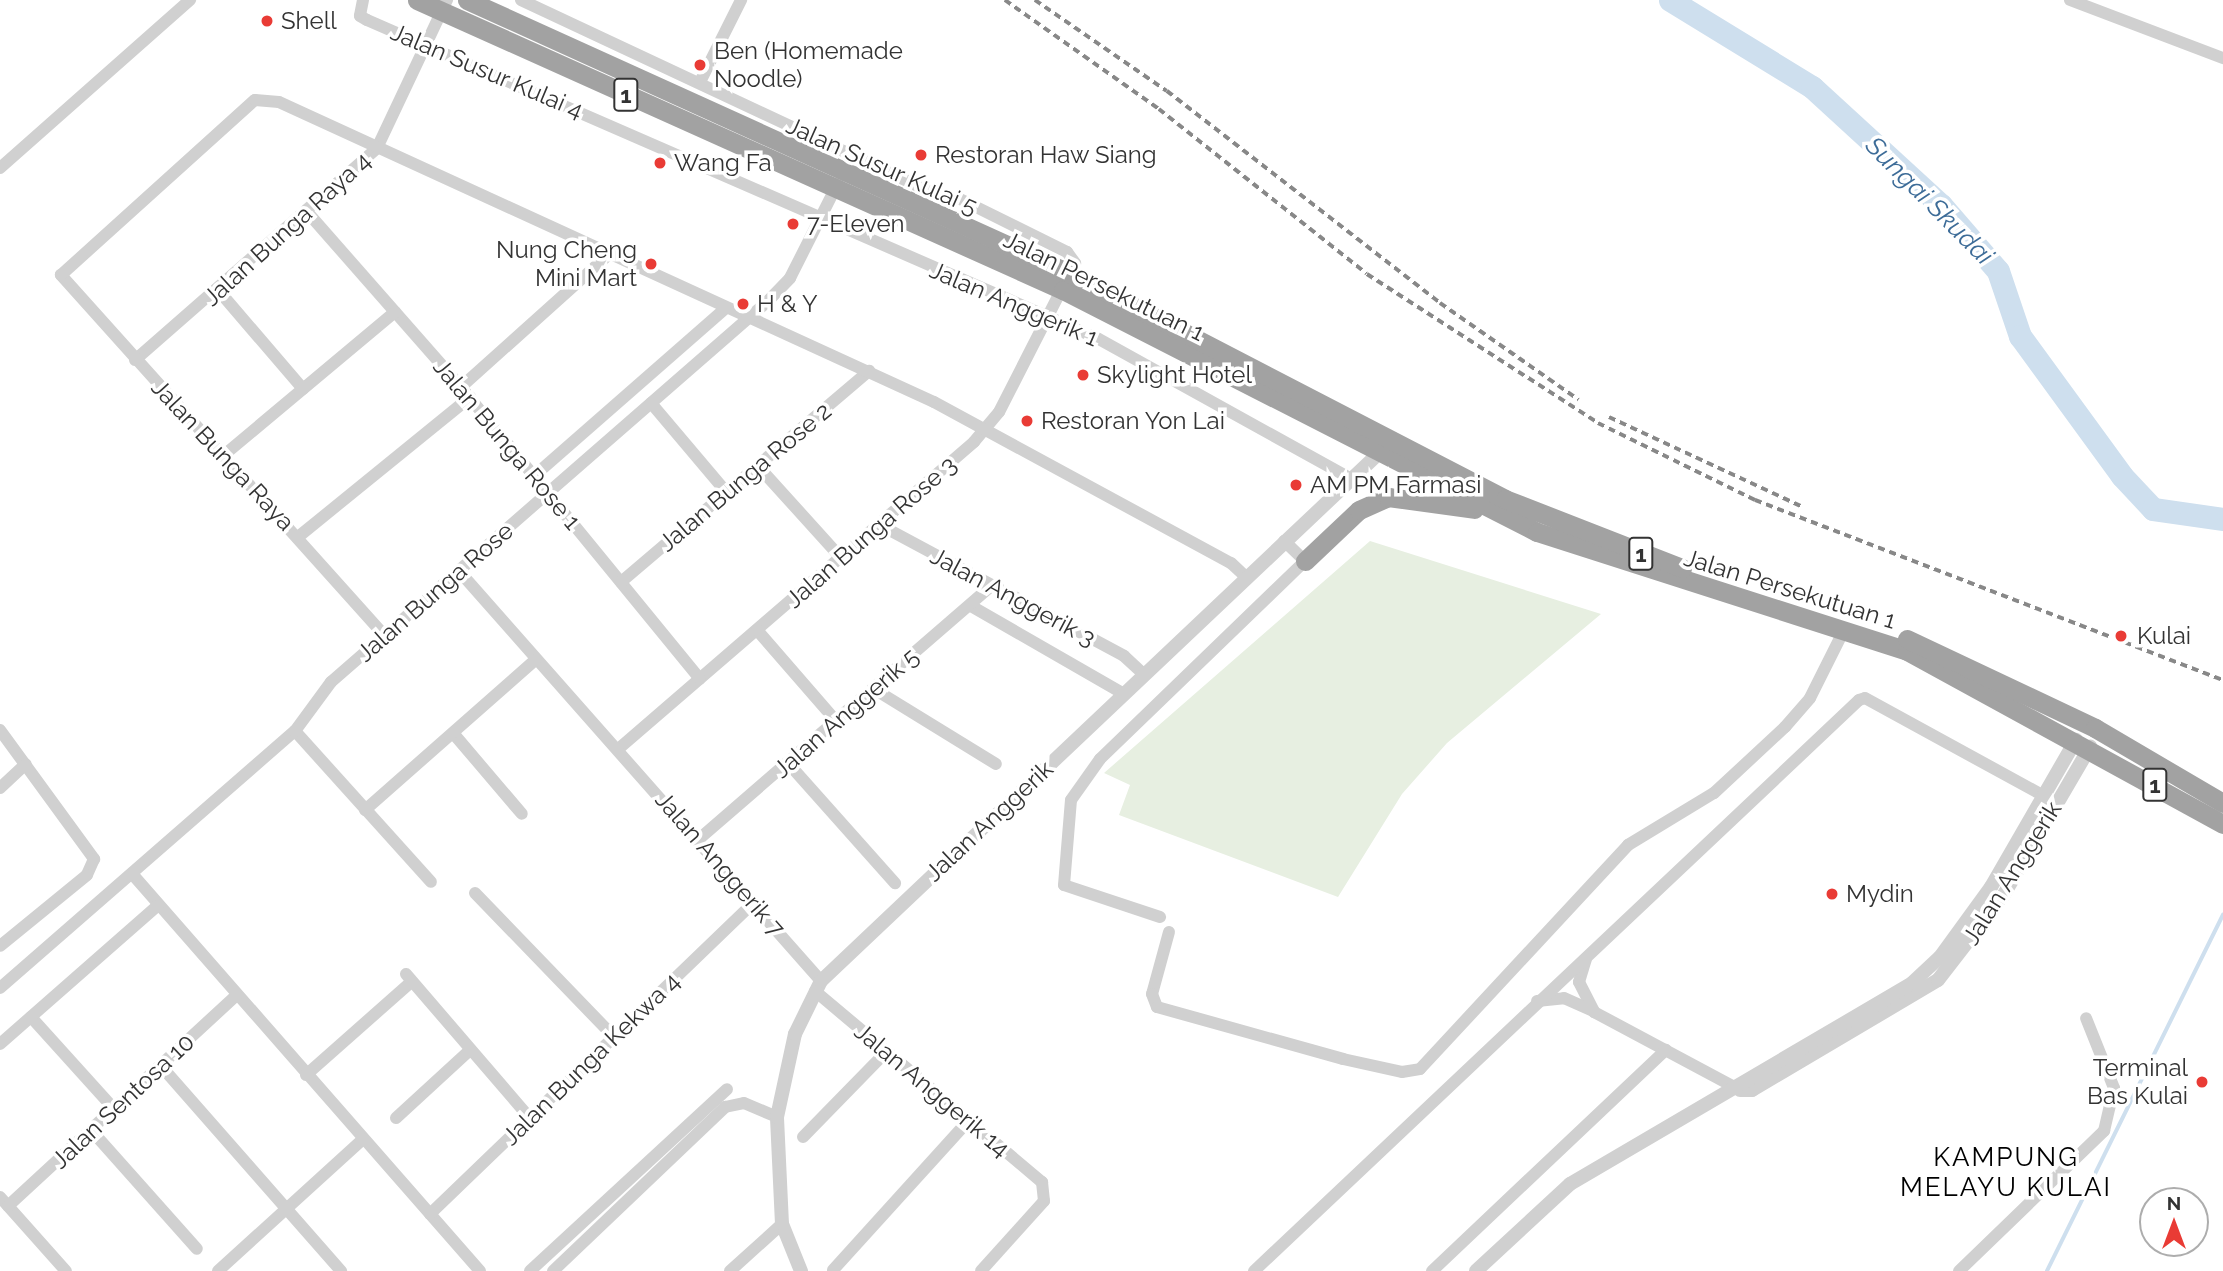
<!DOCTYPE html>
<style>
body{margin:0}
#map{position:relative;width:2223px;height:1271px;overflow:hidden;background:#fff;font-family:Raleway,sans-serif}
div>[style]{position:absolute}
.green>*{inset:0;background:#e7efe1}
.stream>*{height:3.5px;margin:-1.75px;padding:0 1.75px;transform-origin:1.75px;border-radius:1.75px;background:#cedfee}
.river>*{height:23px;margin:-11.5px;padding:0 11.5px;transform-origin:11.5px;border-radius:11.5px;background:#cedfee}
.minor>*{height:12px;margin:-6px;padding:0 6px;transform-origin:6px;border-radius:6px;background:#d0d0d0}
.tertiary>*{height:14px;margin:-7px;padding:0 7px;transform-origin:7px;border-radius:7px;background:#d0d0d0}
.trunk>*{height:19px;margin:-9.5px;padding:0 9.5px;transform-origin:9.5px;border-radius:9.5px;background:#a2a2a2}
.rail>*{height:3.5px;margin-top:-1.75px;transform-origin:0;background:repeating-linear-gradient(90deg,#888 0 7px,transparent 0 12px)}
.dots>*{width:19px;height:19px;translate:-50% -50%;box-sizing:border-box;border:4px solid #fff;border-radius:50%}
span{translate:-50% -50%;white-space:nowrap;text-align:center;line-height:1.15;-webkit-text-stroke:7px #fff;paint-order:stroke}
.shield-label span{padding:2px 5px;background:#fff;border:2px solid;border-radius:5px;-webkit-text-stroke-width:0}
.shield-label{font-size:23px;color:#333;font-weight:700}
.poi-label{font-size:24px;color:#333}
.left{translate:0 -50%;text-align:left}
.right{translate:-100% -50%;text-align:right}
.street-label{font-size:24px;color:#333}
.water-label{font-size:26px;color:#3d6c98;font-style:italic}
.neighbourhood-label{font-size:26px;color:#000;letter-spacing:2px}
.north{position:absolute;left:2139px;top:1187px;width:70px;height:70px;box-sizing:border-box;background:#fff;border:2px solid #adadad;border-radius:50%;rotate:0deg;font-size:19px;font-weight:700;line-height:28px;text-align:center;color:#333}
.north::after{content:'';display:block;margin:auto;width:24px;height:32px;background:#e93b35;clip-path:polygon(50% 0,100% 100%,50% 72%,0 100%)}
</style>
<div id="map">
<div class="green">
<div style="clip-path:polygon(1370px 541px,1601px 614px,1447px 743px,1402px 794px,1338px 897px,1119px 815px,1130px 785px,1104px 773px)"></div>
</div>
<div class="stream">
<div style="left:2047px;top:1271px;width:397px;rotate:-63.7deg"></div>
</div>
<div class="river">
<div style="left:1670px;top:0;width:167px;rotate:31.5deg"></div>
<div style="left:1812px;top:87px;width:175px;rotate:42.5deg"></div>
<div style="left:1941px;top:205px;width:87px;rotate:49.2deg"></div>
<div style="left:1998px;top:271px;width:69px;rotate:71.3deg"></div>
<div style="left:2020px;top:336px;width:173px;rotate:53.9deg"></div>
<div style="left:2122px;top:476px;width:45px;rotate:46.8deg"></div>
<div style="left:2153px;top:509px;width:71px;rotate:8.1deg"></div>
</div>
<div class="minor">
<div style="left:363px;top:0;width:16px;rotate:101deg"></div>
<div style="left:360px;top:16px;width:8px;rotate:30deg"></div>
<div style="left:367px;top:20px;width:796px;rotate:23.54deg"></div>
<div style="left:1097px;top:338px;width:291px;rotate:29deg"></div>
<div style="left:521px;top:0;width:469px;rotate:25.1deg"></div>
<div style="left:946px;top:199px;width:12px;rotate:-5deg"></div>
<div style="left:958px;top:198px;width:122px;rotate:26.4deg"></div>
<div style="left:1067px;top:252px;width:14px;rotate:54deg"></div>
<div style="left:1075px;top:263px;width:167px;rotate:117deg"></div>
<div style="left:999px;top:412px;width:39px;rotate:130deg"></div>
<div style="left:974px;top:442px;width:468px;rotate:139.2deg"></div>
<div style="left:2070px;top:0;width:164px;rotate:20.8deg"></div>
<div style="left:700px;top:82px;width:92px;rotate:-63.4deg"></div>
<div style="left:0;top:168px;width:254px;rotate:-41.5deg"></div>
<div style="left:309px;top:214px;width:230px;rotate:48.7deg"></div>
<div style="left:461px;top:387px;width:377px;rotate:50.7deg"></div>
<div style="left:219px;top:291px;width:129px;rotate:49.4deg"></div>
<div style="left:135px;top:360px;width:322px;rotate:-41.2deg"></div>
<div style="left:377px;top:148px;width:164px;rotate:-64.7deg"></div>
<div style="left:461px;top:387px;width:195px;rotate:-41.9deg"></div>
<div style="left:651px;top:403px;width:118px;rotate:49.8deg"></div>
<div style="left:224px;top:455px;width:223px;rotate:-39.9deg"></div>
<div style="left:758px;top:466px;width:124px;rotate:47.9deg"></div>
<div style="left:534px;top:476px;width:255px;rotate:-41.2deg"></div>
<div style="left:880px;top:525px;width:277px;rotate:28.2deg"></div>
<div style="left:1124px;top:656px;width:26px;rotate:43deg"></div>
<div style="left:298px;top:537px;width:222px;rotate:-39.1deg"></div>
<div style="left:459px;top:571px;width:547px;rotate:48.56deg"></div>
<div style="left:621px;top:582px;width:326px;rotate:-40.4deg"></div>
<div style="left:971px;top:606px;width:174px;rotate:29.9deg"></div>
<div style="left:757px;top:630px;width:121px;rotate:49deg"></div>
<div style="left:384px;top:635px;width:484px;rotate:-131.9deg"></div>
<div style="left:61px;top:275px;width:261px;rotate:-42.1deg"></div>
<div style="left:255px;top:100px;width:24px;rotate:5deg"></div>
<div style="left:279px;top:102px;width:720px;rotate:24.61deg"></div>
<div style="left:934px;top:402px;width:338px;rotate:28.5deg"></div>
<div style="left:1231px;top:563px;width:21px;rotate:43deg"></div>
<div style="left:874px;top:689px;width:143px;rotate:31.6deg"></div>
<div style="left:0;top:730px;width:160px;rotate:53.9deg"></div>
<div style="left:94px;top:859px;width:17px;rotate:114deg"></div>
<div style="left:87px;top:875px;width:112px;rotate:140.8deg"></div>
<div style="left:295px;top:731px;width:203px;rotate:48deg"></div>
<div style="left:453px;top:733px;width:106px;rotate:49.6deg"></div>
<div style="left:788px;top:763px;width:161px;rotate:48.3deg"></div>
<div style="left:0;top:788px;width:35px;rotate:-43deg"></div>
<div style="left:365px;top:810px;width:228px;rotate:-41.4deg"></div>
<div style="left:699px;top:839px;width:388px;rotate:-40.9deg"></div>
<div style="left:134px;top:876px;width:525px;rotate:48.78deg"></div>
<div style="left:475px;top:893px;width:200px;rotate:46deg"></div>
<div style="left:1160px;top:917px;width:101px;rotate:-161.6deg"></div>
<div style="left:1064px;top:885px;width:85px;rotate:-85.3deg"></div>
<div style="left:1071px;top:800px;width:50px;rotate:-54.7deg"></div>
<div style="left:1100px;top:759px;width:285px;rotate:-44deg"></div>
<div style="left:1305px;top:561px;width:29px;rotate:-136deg"></div>
<div style="left:1169px;top:932px;width:64px;rotate:105.3deg"></div>
<div style="left:1152px;top:994px;width:14px;rotate:69deg"></div>
<div style="left:1157px;top:1007px;width:193px;rotate:15.6deg"></div>
<div style="left:1343px;top:1059px;width:60px;rotate:12.4deg"></div>
<div style="left:1402px;top:1072px;width:18px;rotate:-9deg"></div>
<div style="left:1420px;top:1069px;width:306px;rotate:-47.1deg"></div>
<div style="left:1628px;top:845px;width:100px;rotate:-31.2deg"></div>
<div style="left:1714px;top:793px;width:97px;rotate:-42.9deg"></div>
<div style="left:1785px;top:727px;width:38px;rotate:-49deg"></div>
<div style="left:1810px;top:698px;width:78px;rotate:-63.4deg"></div>
<div style="left:1586px;top:959px;width:24px;rotate:107deg"></div>
<div style="left:1579px;top:982px;width:34px;rotate:63deg"></div>
<div style="left:1594px;top:1012px;width:166px;rotate:28.1deg"></div>
<div style="left:406px;top:974px;width:190px;rotate:49.3deg"></div>
<div style="left:0;top:988px;width:391px;rotate:-41.1deg"></div>
<div style="left:295px;top:731px;width:61px;rotate:-53.7deg"></div>
<div style="left:331px;top:682px;width:580px;rotate:-41.08deg"></div>
<div style="left:768px;top:301px;width:32px;rotate:-46deg"></div>
<div style="left:790px;top:278px;width:106px;rotate:-63.2deg"></div>
<div style="left:815px;top:991px;width:297px;rotate:40.1deg"></div>
<div style="left:1042px;top:1182px;width:19px;rotate:84deg"></div>
<div style="left:1044px;top:1201px;width:94px;rotate:132deg"></div>
<div style="left:1537px;top:1001px;width:27px;rotate:-6deg"></div>
<div style="left:1564px;top:998px;width:32px;rotate:24deg"></div>
<div style="left:31px;top:1017px;width:124px;rotate:47.9deg"></div>
<div style="left:0;top:1044px;width:210px;rotate:-41.3deg"></div>
<div style="left:161px;top:1066px;width:273px;rotate:48.7deg"></div>
<div style="left:306px;top:1075px;width:140px;rotate:-41.5deg"></div>
<div style="left:396px;top:1118px;width:100px;rotate:-42.6deg"></div>
<div style="left:91px;top:1130px;width:159px;rotate:48.3deg"></div>
<div style="left:803px;top:1137px;width:119px;rotate:-45.7deg"></div>
<div style="left:0;top:1197px;width:99px;rotate:48.3deg"></div>
<div style="left:8px;top:1206px;width:311px;rotate:-42.7deg"></div>
<div style="left:430px;top:1214px;width:447px;rotate:-43.9deg"></div>
<div style="left:833px;top:1270px;width:201px;rotate:-47.8deg"></div>
<div style="left:218px;top:1271px;width:196px;rotate:-42.3deg"></div>
<div style="left:530px;top:1271px;width:268px;rotate:-42.7deg"></div>
<div style="left:553px;top:1271px;width:238px;rotate:-43.6deg"></div>
<div style="left:725px;top:1107px;width:19px;rotate:-12deg"></div>
<div style="left:744px;top:1103px;width:36px;rotate:23deg"></div>
<div style="left:730px;top:1271px;width:70px;rotate:-42.1deg"></div>
<div style="left:1254px;top:1271px;width:832px;rotate:-43.34deg"></div>
<div style="left:1859px;top:700px;width:6px;rotate:-18deg"></div>
<div style="left:1865px;top:698px;width:204px;rotate:28.7deg"></div>
<div style="left:1432px;top:1271px;width:322px;rotate:-43.4deg"></div>
<div style="left:1959px;top:1271px;width:202px;rotate:-44deg"></div>
<div style="left:2104px;top:1131px;width:44px;rotate:-76.9deg"></div>
<div style="left:2114px;top:1088px;width:75px;rotate:-111.8deg"></div>
</div>
<div class="tertiary">
<div style="left:1740px;top:1090px;width:12px"></div>
<div style="left:1752px;top:1090px;width:216px;rotate:-30.6deg"></div>
<div style="left:1938px;top:980px;width:106px;rotate:-52.3deg"></div>
<div style="left:2003px;top:896px;width:173px;rotate:-59.7deg"></div>
<div style="left:801px;top:1271px;width:51px;rotate:-112deg"></div>
<div style="left:782px;top:1224px;width:107px;rotate:-92.7deg"></div>
<div style="left:777px;top:1117px;width:85px;rotate:-77.8deg"></div>
<div style="left:795px;top:1034px;width:59px;rotate:-63.9deg"></div>
<div style="left:821px;top:981px;width:767px;rotate:-43.41deg"></div>
<div style="left:1476px;top:1271px;width:128px;rotate:-42.8deg"></div>
<div style="left:1570px;top:1184px;width:397px;rotate:-30.4deg"></div>
<div style="left:1912px;top:983px;width:38px;rotate:-43deg"></div>
<div style="left:1940px;top:957px;width:87px;rotate:-53.9deg"></div>
<div style="left:1991px;top:887px;width:170px;rotate:-60deg"></div>
</div>
<div class="trunk">
<div style="left:417px;top:0;width:708px;rotate:24.18deg"></div>
<div style="left:1063px;top:290px;width:532px;rotate:27.05deg"></div>
<div style="left:1537px;top:532px;width:389px;rotate:17.8deg"></div>
<div style="left:1907px;top:651px;width:360px;rotate:28.7deg"></div>
<div style="left:467px;top:0;width:663px;rotate:24.4deg"></div>
<div style="left:1071px;top:274px;width:489px;rotate:27.4deg"></div>
<div style="left:1505px;top:499px;width:190px;rotate:21.3deg"></div>
<div style="left:1305px;top:561px;width:74px;rotate:-43.4deg"></div>
<div style="left:1359px;top:510px;width:32px;rotate:-24deg"></div>
<div style="left:1388px;top:497px;width:87px;rotate:7.9deg"></div>
<div style="left:1907px;top:639px;width:208px;rotate:25.3deg"></div>
<div style="left:2095px;top:728px;width:148px;rotate:30.4deg"></div>
</div>
<div class="rail">
<div style="left:1005px;top:0;width:189px;rotate:35.3deg"></div>
<div style="left:1159px;top:109px;width:265px;rotate:38.4deg"></div>
<div style="left:1367px;top:274px;width:275px;rotate:32.8deg"></div>
<div style="left:1598px;top:423px;width:175px;rotate:26.1deg"></div>
<div style="left:1755px;top:500px;width:501px;rotate:21.04deg"></div>
<div style="left:1035px;top:0;width:160px;rotate:34.6deg"></div>
<div style="left:1167px;top:91px;width:346px;rotate:37.8deg"></div>
<div style="left:1440px;top:303px;width:169px;rotate:34.9deg"></div>
<div style="left:1609px;top:417px;width:214px;rotate:24.9deg"></div>
</div>
<div class="dots">
<div style="left:267px;top:21px;background:#e93b35"></div>
<div style="left:700px;top:65px;background:#e93b35"></div>
<div style="left:921px;top:155px;background:#e93b35"></div>
<div style="left:660px;top:163px;background:#e93b35"></div>
<div style="left:793px;top:224px;background:#e93b35"></div>
<div style="left:651px;top:264px;background:#e93b35"></div>
<div style="left:743px;top:304px;background:#e93b35"></div>
<div style="left:1083px;top:375px;background:#e93b35"></div>
<div style="left:1027px;top:421px;background:#e93b35"></div>
<div style="left:1296px;top:485px;background:#e93b35"></div>
<div style="left:2121px;top:636px;background:#e93b35"></div>
<div style="left:1832px;top:894px;background:#e93b35"></div>
<div style="left:2202px;top:1082px;background:#e93b35"></div>
</div>
<div class="shield-label">
<span style="left:626px;top:95px">1</span>
<span style="left:1641px;top:554px">1</span>
<span style="left:2155px;top:785px">1</span>
</div>
<div class="poi-label">
<span class="left" style="left:281px;top:21px">Shell</span>
<span class="left" style="left:714px;top:65px">Ben (Homemade<br>Noodle)</span>
<span class="left" style="left:935px;top:155px">Restoran Haw Siang</span>
<span class="left" style="left:674px;top:163px">Wang Fa</span>
<span class="left" style="left:807px;top:224px">7-Eleven</span>
<span class="right" style="left:637px;top:264px">Nung Cheng<br>Mini Mart</span>
<span class="left" style="left:757px;top:304px">H &amp; Y</span>
<span class="left" style="left:1097px;top:375px">Skylight Hotel</span>
<span class="left" style="left:1041px;top:421px">Restoran Yon Lai</span>
<span class="left" style="left:1310px;top:485px">AM PM Farmasi</span>
<span class="left" style="left:2137px;top:636px">Kulai</span>
<span class="left" style="left:1846px;top:894px">Mydin</span>
<span class="right" style="left:2188px;top:1082px">Terminal<br>Bas Kulai</span>
</div>
<div class="street-label">
<span style="left:487px;top:71px;rotate:23deg">Jalan Susur Kulai 4</span>
<span style="left:882px;top:166px;rotate:24deg">Jalan Susur Kulai 5</span>
<span style="left:287px;top:229px;rotate:-42deg">Jalan Bunga Raya 4</span>
<span style="left:1104px;top:286px;rotate:26deg">Jalan Persekutuan 1</span>
<span style="left:1014px;top:304px;rotate:23deg">Jalan Anggerik 1</span>
<span style="left:507px;top:444px;rotate:50deg">Jalan Bunga Rose 1</span>
<span style="left:223px;top:455px;rotate:47deg">Jalan Bunga Raya</span>
<span style="left:745px;top:477px;rotate:-40deg">Jalan Bunga Rose 2</span>
<span style="left:871px;top:532px;rotate:-41deg">Jalan Bunga Rose 3</span>
<span style="left:1790px;top:589px;rotate:17deg">Jalan Persekutuan 1</span>
<span style="left:435px;top:592px;rotate:-41deg">Jalan Bunga Rose</span>
<span style="left:1013px;top:597px;rotate:28deg">Jalan Anggerik 3</span>
<span style="left:846px;top:713px;rotate:-41deg">Jalan Anggerik 5</span>
<span style="left:989px;top:821px;rotate:-43deg">Jalan Anggerik</span>
<span style="left:720px;top:864px;rotate:49deg">Jalan Anggerik 7</span>
<span style="left:2012px;top:873px;rotate:-58deg">Jalan Anggerik</span>
<span style="left:591px;top:1059px;rotate:-44deg">Jalan Bunga Kekwa 4</span>
<span style="left:932px;top:1090px;rotate:40deg">Jalan Anggerik 14</span>
<span style="left:123px;top:1101px;rotate:-43deg">Jalan Sentosa 10</span>
</div>
<div class="water-label">
<span style="left:1929px;top:201px;rotate:45deg">Sungai Skudai</span>
</div>
<div class="neighbourhood-label">
<span style="left:2006px;top:1173px">KAMPUNG<br>MELAYU KULAI</span>
</div>
<div class="north">N</div>
</div>
